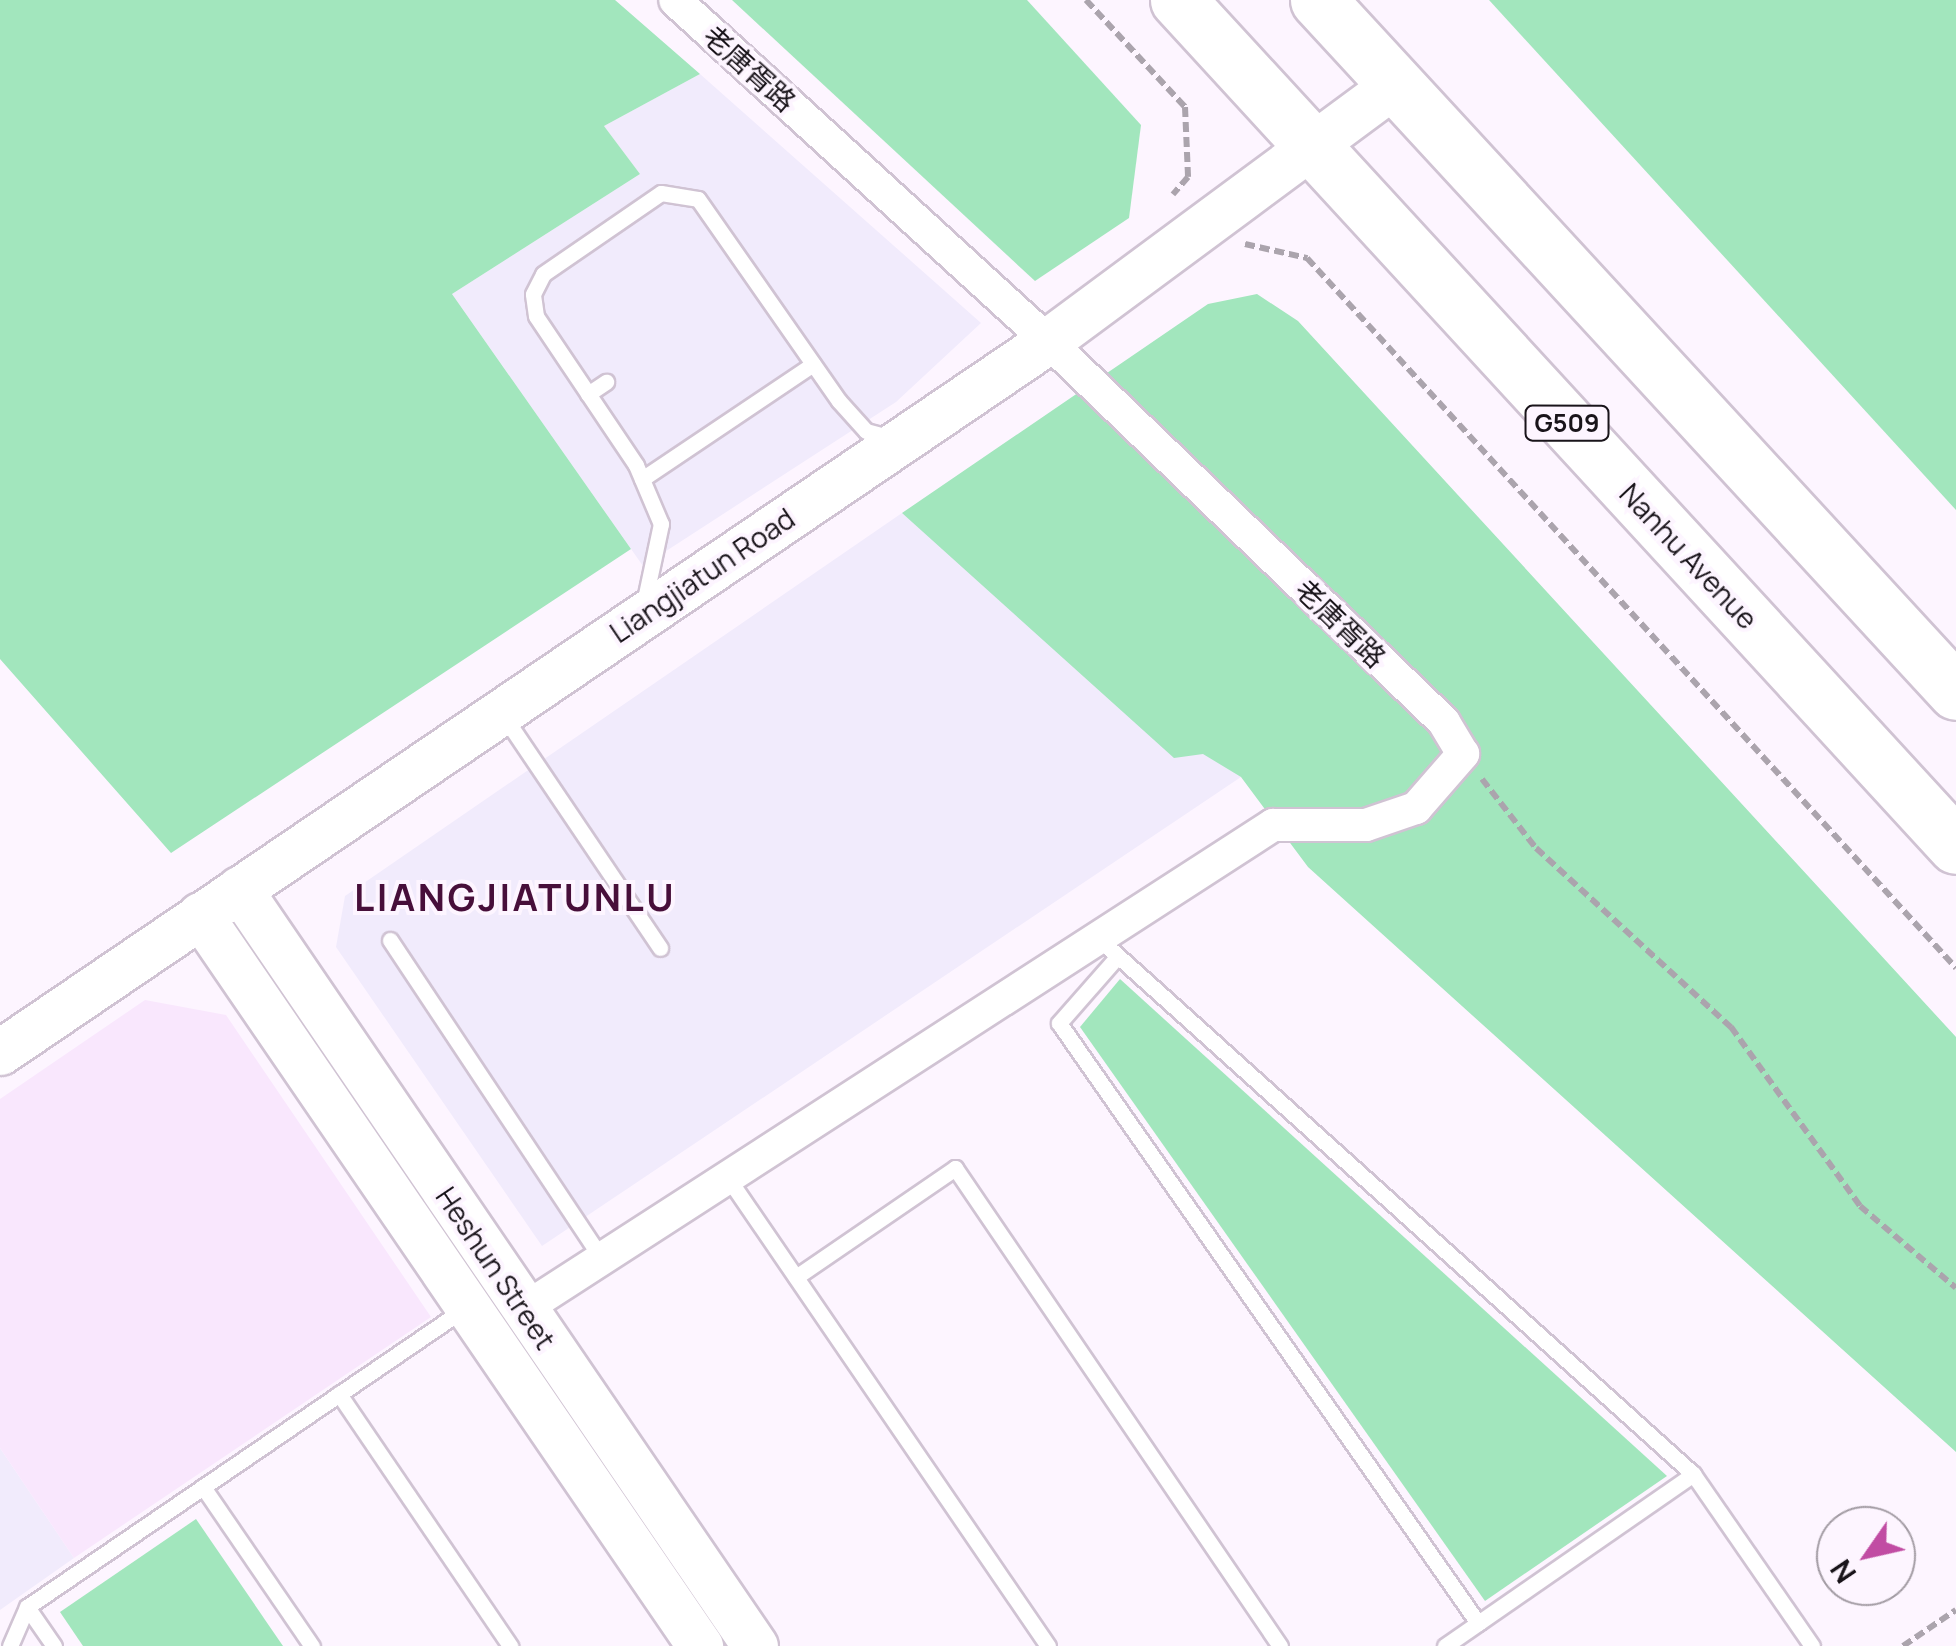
<!DOCTYPE html>
<meta charset="utf-8">
<style>
body{margin:0}
#map{position:relative;width:1956px;height:1646px;overflow:hidden;background:#fdf5ff;font-family:Manrope,"Noto Sans SC",sans-serif}
div>[style]{position:absolute}
.commercial>*{inset:0;background:#f1ebfc}
.built>*{inset:0;background:#f9e7fd}
.green>*{inset:0;background:#a2e6bd}
.path>*{height:6px;margin-top:-3px;transform-origin:0;background:repeating-linear-gradient(90deg,#aba4ad 0 10px,transparent 0 15px)}
.roads{filter:drop-shadow(2px 0 #d0c3d3) drop-shadow(-2px 0 #d0c3d3) drop-shadow(0 2px #d0c3d3) drop-shadow(0 -2px #d0c3d3)}
.lane>*{height:15px;margin:-7.5px;padding:0 7.5px;transform-origin:7.5px;border-radius:7.5px;background:#fff}
.street>*{height:32px;margin:-16px;padding:0 16px;transform-origin:16px;border-radius:16px;background:#fff}
.secondary>*{height:45px;margin:-22.5px;padding:0 22.5px;transform-origin:22.5px;border-radius:22.5px;background:#fff}
.highway>*{height:55px;margin:-27.5px;padding:0 27.5px;transform-origin:27.5px;border-radius:27.5px;background:#fff}
span{translate:-50% -50%;white-space:nowrap;text-align:center;line-height:1.15;-webkit-text-stroke:8px #fdf5ff;paint-order:stroke}
.shield-label span{padding:2px 8px;background:#fdf5ff;border:2px solid;border-radius:8px;-webkit-text-stroke-width:0}
.shield-label{font-size:25px;color:#19141a;font-weight:700}
.street-label{font-size:28px;color:#19141a}
.district-label{font-size:38px;color:#470f3a;font-weight:700;letter-spacing:2.5px}
.north{position:absolute;left:1816px;top:1506px;width:100px;height:100px;box-sizing:border-box;background:#fdf5ff;border:2px solid #a29ba3;border-radius:50%;rotate:236deg;font-size:28px;font-weight:700;line-height:40px;text-align:center;color:#19141a}
.north::after{content:'';display:block;margin:auto;width:35px;height:45px;background:#c14ca3;clip-path:polygon(50% 0,100% 100%,50% 72%,0 100%)}
</style>
<div id="map">
<div class="commercial">
<div style="clip-path:polygon(700px 74px,981px 323px,896px 402px,643px 566px,452px 294px,640px 174px,604px 126px)"></div>
<div style="clip-path:polygon(902px 513px,1241px 777px,542px 1246px,336px 947px,345px 896px)"></div>
<div style="clip-path:polygon(0 1448px,74px 1558px,0 1610px)"></div>
</div>
<div class="built">
<div style="clip-path:polygon(145px 1000px,226px 1015px,431px 1317px,74px 1558px,0 1448px,0 1099px)"></div>
</div>
<div class="green">
<div style="clip-path:polygon(0 0,615px 0,700px 74px,604px 126px,640px 174px,452px 294px,631px 549px,171px 853px,0 659px)"></div>
<div style="clip-path:polygon(732px 0,1027px 0,1141px 125px,1129px 218px,1035px 281px)"></div>
<div style="clip-path:polygon(1489px 0,1956px 0,1956px 510px)"></div>
<div style="clip-path:polygon(1257px 294px,1298px 321px,1956px 1037px,1956px 1452px,1308px 867px,1241px 777px,1203px 754px,1174px 758px,902px 513px,1208px 304px)"></div>
<div style="clip-path:polygon(1120px 979px,1667px 1476px,1485px 1601px,1080px 1027px)"></div>
<div style="clip-path:polygon(196px 1519px,283px 1646px,83px 1646px,60px 1612px)"></div>
</div>
<div class="path">
<div style="left:1086px;top:0;width:146px;rotate:47.2deg"></div>
<div style="left:1185px;top:107px;width:70px;rotate:87.5deg"></div>
<div style="left:1188px;top:177px;width:23px;rotate:131deg"></div>
<div style="left:1245px;top:244px;width:64px;rotate:12.7deg"></div>
<div style="left:1307px;top:258px;width:962px;rotate:47.57deg"></div>
<div style="left:1482px;top:779px;width:88px;rotate:52deg"></div>
<div style="left:1536px;top:848px;width:265px;rotate:42.6deg"></div>
<div style="left:1731px;top:1027px;width:221px;rotate:54.2deg"></div>
<div style="left:1860px;top:1206px;width:126px;rotate:40.5deg"></div>
<div style="left:1903px;top:1646px;width:64px;rotate:-34.2deg"></div>
</div>
<div class="roads">
<div class="lane">
<div style="left:588px;top:394px;width:22px;rotate:-34deg"></div>
<div style="left:642px;top:479px;width:206px;rotate:-33.9deg"></div>
<div style="left:645px;top:599px;width:77px;rotate:-78deg"></div>
<div style="left:661px;top:524px;width:64px;rotate:-113deg"></div>
<div style="left:636px;top:465px;width:179px;rotate:-123.9deg"></div>
<div style="left:536px;top:316px;width:22px;rotate:-98deg"></div>
<div style="left:533px;top:294px;width:22px;rotate:-63deg"></div>
<div style="left:543px;top:274px;width:143px;rotate:-34.5deg"></div>
<div style="left:661px;top:193px;width:37px;rotate:9deg"></div>
<div style="left:698px;top:199px;width:246px;rotate:55.1deg"></div>
<div style="left:839px;top:401px;width:40px;rotate:48deg"></div>
<div style="left:866px;top:431px;width:28px;rotate:15deg"></div>
<div style="left:503px;top:715px;width:281px;rotate:56deg"></div>
<div style="left:1098px;top:938px;width:801px;rotate:42.01deg"></div>
<div style="left:1693px;top:1474px;width:209px;rotate:55.3deg"></div>
<div style="left:390px;top:940px;width:383px;rotate:56.4deg"></div>
<div style="left:1117px;top:957px;width:88px;rotate:131.3deg"></div>
<div style="left:1059px;top:1023px;width:732px;rotate:55.07deg"></div>
<div style="left:728px;top:1178px;width:567px;rotate:55.64deg"></div>
<div style="left:796px;top:1277px;width:193px;rotate:-34.4deg"></div>
<div style="left:955px;top:1168px;width:578px;rotate:55.79deg"></div>
<div style="left:339px;top:1394px;width:305px;rotate:55.8deg"></div>
<div style="left:203px;top:1487px;width:193px;rotate:55.6deg"></div>
<div style="left:10px;top:1646px;width:43px;rotate:-66.4deg"></div>
<div style="left:54px;top:1646px;width:47px;rotate:-124.7deg"></div>
<div style="left:27px;top:1607px;width:529px;rotate:-34.29deg"></div>
<div style="left:1445px;top:1646px;width:302px;rotate:-34.7deg"></div>
</div>
<div class="street">
<div style="left:524px;top:1309px;width:892px;rotate:-32.87deg"></div>
<div style="left:1273px;top:825px;width:93px"></div>
<div style="left:1366px;top:825px;width:53px;rotate:-18.8deg"></div>
<div style="left:1416px;top:808px;width:72px;rotate:-49deg"></div>
<div style="left:1463px;top:754px;width:37px;rotate:-121deg"></div>
<div style="left:1444px;top:722px;width:550px;rotate:-136.11deg"></div>
<div style="left:1048px;top:341px;width:505px;rotate:-137.57deg"></div>
</div>
<div class="secondary">
<div style="left:239px;top:889px;width:916px;rotate:55.72deg"></div>
<div style="left:200px;top:915px;width:886px;rotate:55.63deg"></div>
<div style="left:0;top:1052px;width:1266px;rotate:-34.15deg"></div>
<div style="left:1048px;top:341px;width:432px;rotate:-36.5deg"></div>
</div>
<div class="highway">
<div style="left:1178px;top:0;width:1149px;rotate:47.4deg"></div>
<div style="left:1318px;top:0;width:941px;rotate:47.33deg"></div>
</div>
</div>
<div class="shield-label">
<span style="left:1567px;top:423px">G509</span>
</div>
<div class="street-label">
<span style="left:750px;top:68px;rotate:42deg">老唐胥路</span>
<span style="left:1689px;top:556px;rotate:47deg">Nanhu Avenue</span>
<span style="left:702px;top:575px;rotate:-34deg">Liangjiatun Road</span>
<span style="left:1341px;top:623px;rotate:44deg">老唐胥路</span>
<span style="left:496px;top:1268px;rotate:56deg">Heshun Street</span>
</div>
<div class="district-label">
<span style="left:515px;top:897px">LIANGJIATUNLU</span>
</div>
<div class="north">N</div>
</div>
